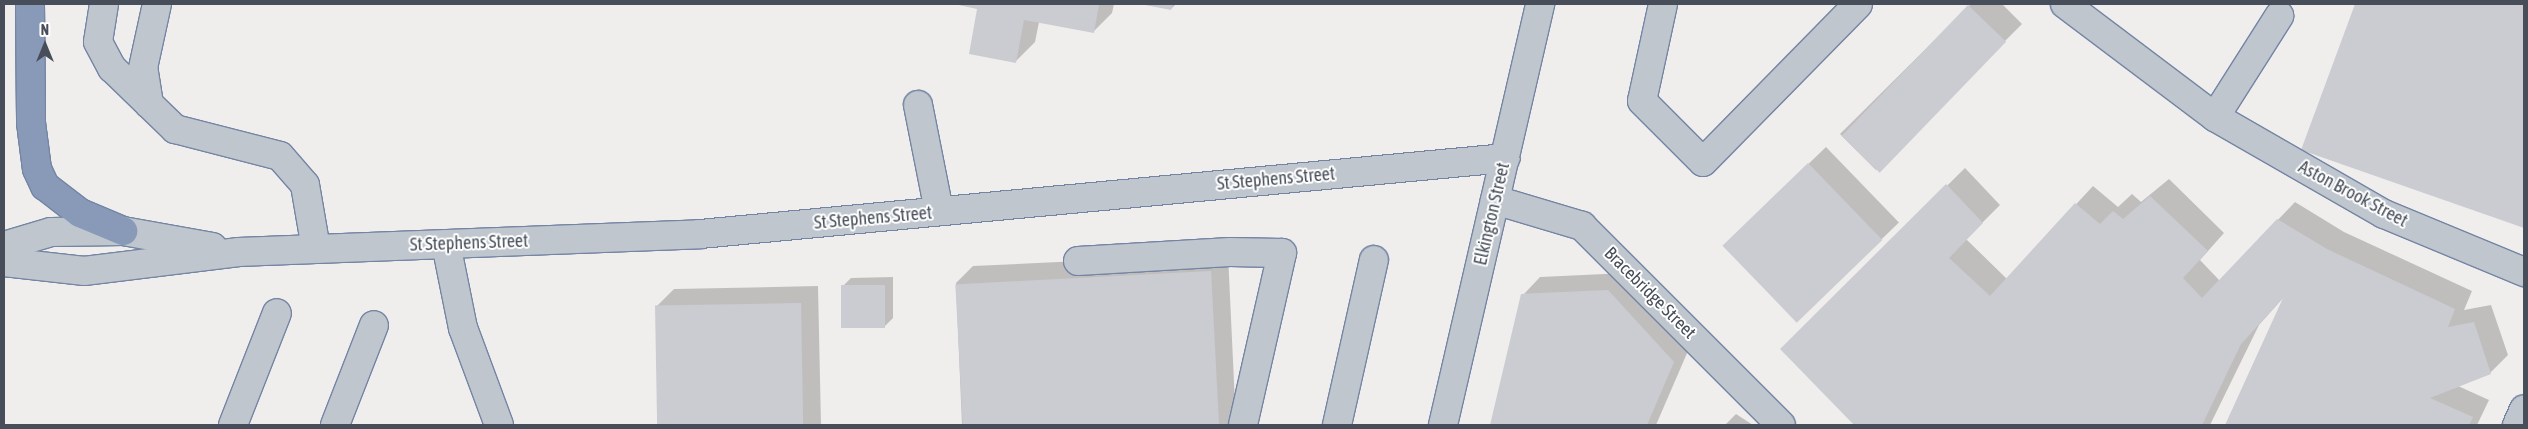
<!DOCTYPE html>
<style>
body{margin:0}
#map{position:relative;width:2528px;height:429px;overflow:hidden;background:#f0eeed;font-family:"Asap Condensed",sans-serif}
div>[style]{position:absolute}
.shadow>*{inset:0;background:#0003;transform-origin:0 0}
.building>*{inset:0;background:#caccd2;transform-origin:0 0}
.roads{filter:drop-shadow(1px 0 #7485a4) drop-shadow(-1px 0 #7485a4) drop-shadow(0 1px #7485a4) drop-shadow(0 -1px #7485a4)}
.minor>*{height:28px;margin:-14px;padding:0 14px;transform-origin:14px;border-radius:14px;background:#bfc6ce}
.highway>*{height:28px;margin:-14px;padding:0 14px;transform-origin:14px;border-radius:14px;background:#899ab8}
span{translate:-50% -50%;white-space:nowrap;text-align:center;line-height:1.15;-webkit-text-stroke:4px #fff;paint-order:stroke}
.street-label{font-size:18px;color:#474e59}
.frame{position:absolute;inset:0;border:5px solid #474e59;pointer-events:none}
.north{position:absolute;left:20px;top:20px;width:50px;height:50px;-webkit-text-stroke:4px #fff;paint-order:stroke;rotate:0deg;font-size:14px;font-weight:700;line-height:20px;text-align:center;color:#474e59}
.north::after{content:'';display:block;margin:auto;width:18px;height:22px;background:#474e59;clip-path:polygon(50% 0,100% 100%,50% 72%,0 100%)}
</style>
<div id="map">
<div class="shadow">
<div style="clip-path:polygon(955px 4px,1114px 4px,1112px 13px,1093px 32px,1039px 22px,1035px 42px,1016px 61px,978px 8px)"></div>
<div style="clip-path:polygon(1142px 4px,1176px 4px,1171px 9px)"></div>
<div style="clip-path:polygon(1971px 4px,2002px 4px,2022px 24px,1876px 170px,1840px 134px)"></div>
<div style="clip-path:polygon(2356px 4px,2524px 4px,2524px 227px,2303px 150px)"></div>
<div style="left:1826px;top:147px;width:105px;height:141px;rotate:46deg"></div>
<div style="clip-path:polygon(1965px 168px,2000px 205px,1966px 239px,2007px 279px,2093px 186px,2118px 207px,2132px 194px,2141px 202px,2169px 179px,2224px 233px,2200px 260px,2220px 281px,2295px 202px,2344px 232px,2472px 291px,2464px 310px,2491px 305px,2508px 355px,2490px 373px,2458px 386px,2489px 400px,2477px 425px,2226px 425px,2284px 297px,2259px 325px,2210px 425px,1857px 425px,1782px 349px)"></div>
<div style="clip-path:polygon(1228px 254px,1236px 425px,962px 425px,956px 283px,973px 266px)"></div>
<div style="clip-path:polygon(1626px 273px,1691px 344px,1656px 425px,1491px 425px,1523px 295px,1540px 277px)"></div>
<div style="clip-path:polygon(893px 277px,893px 318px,885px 326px,843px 286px,851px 278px)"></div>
<div style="clip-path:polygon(818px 286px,821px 425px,659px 425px,656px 307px,674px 289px)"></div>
<div style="clip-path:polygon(1736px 414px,1753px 425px,1725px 425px)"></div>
</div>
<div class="building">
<div style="clip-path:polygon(954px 4px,1099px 4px,1094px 33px,1024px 20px,1016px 63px,969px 54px,977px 9px)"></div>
<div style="clip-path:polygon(1140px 4px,1173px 4px,1171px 10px)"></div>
<div style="clip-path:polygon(2355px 4px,2524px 4px,2524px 228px,2301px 150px)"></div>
<div style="left:1968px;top:5px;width:53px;height:182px;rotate:44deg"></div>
<div style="left:1808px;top:163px;width:107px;height:119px;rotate:46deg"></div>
<div style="clip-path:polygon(1946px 184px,1983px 223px,1949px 258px,1990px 296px,2075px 203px,2100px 224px,2113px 211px,2123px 219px,2150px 196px,2208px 251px,2183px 278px,2202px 298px,2277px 219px,2327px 249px,2455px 309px,2448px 327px,2474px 322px,2491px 374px,2430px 398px,2473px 417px,2469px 425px,2225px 425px,2283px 298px,2241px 344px,2202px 425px,1854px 425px,1780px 349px)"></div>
<div style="left:1211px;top:271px;width:154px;height:256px;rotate:87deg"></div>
<div style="left:841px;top:285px;width:44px;height:43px"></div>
<div style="clip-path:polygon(1608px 290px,1674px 362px,1647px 425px,1490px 425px,1521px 294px)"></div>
<div style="left:801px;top:303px;width:122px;height:146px;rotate:89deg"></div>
</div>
<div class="roads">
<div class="minor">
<div style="left:104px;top:4px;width:38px;rotate:99deg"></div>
<div style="left:98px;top:42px;width:30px;rotate:62deg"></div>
<div style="left:112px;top:68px;width:88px;rotate:44.1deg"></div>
<div style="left:175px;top:129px;width:108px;rotate:14.4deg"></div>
<div style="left:280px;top:156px;width:38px;rotate:49deg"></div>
<div style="left:305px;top:185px;width:65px;rotate:80.2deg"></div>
<div style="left:1663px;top:4px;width:99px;rotate:102.2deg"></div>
<div style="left:1642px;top:101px;width:86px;rotate:45deg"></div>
<div style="left:1703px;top:162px;width:221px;rotate:-45.5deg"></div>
<div style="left:2065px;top:4px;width:188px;rotate:37deg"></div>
<div style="left:2215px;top:117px;width:195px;rotate:29.9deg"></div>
<div style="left:2384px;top:214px;width:152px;rotate:22.5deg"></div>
<div style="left:149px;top:104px;width:36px;rotate:-99deg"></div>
<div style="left:143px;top:68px;width:66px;rotate:-77.7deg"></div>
<div style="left:918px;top:105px;width:108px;rotate:78.8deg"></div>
<div style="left:2215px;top:117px;width:120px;rotate:-57.6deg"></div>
<div style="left:1495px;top:200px;width:91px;rotate:16.6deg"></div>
<div style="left:1582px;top:226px;width:281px;rotate:45deg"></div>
<div style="left:446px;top:244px;width:86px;rotate:78.6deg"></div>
<div style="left:463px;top:328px;width:103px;rotate:69.6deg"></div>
<div style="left:4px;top:246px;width:49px;rotate:-16.6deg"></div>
<div style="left:51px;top:232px;width:72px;rotate:-0.8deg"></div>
<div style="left:123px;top:231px;width:91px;rotate:10.1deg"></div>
<div style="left:1078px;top:261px;width:152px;rotate:-3.4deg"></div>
<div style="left:1230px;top:252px;width:52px;rotate:1.1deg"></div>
<div style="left:1282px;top:253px;width:176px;rotate:102.8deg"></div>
<div style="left:4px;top:262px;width:81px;rotate:6.4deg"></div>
<div style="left:84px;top:271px;width:156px;rotate:-7deg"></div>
<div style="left:239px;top:252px;width:461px;rotate:-2.2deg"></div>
<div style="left:700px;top:234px;width:809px;rotate:-5.39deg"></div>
<div style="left:233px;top:425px;width:120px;rotate:-68.6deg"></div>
<div style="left:335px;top:425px;width:107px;rotate:-68.7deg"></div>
<div style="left:1337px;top:425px;width:169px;rotate:-77.4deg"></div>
<div style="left:1443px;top:425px;width:432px;rotate:-77deg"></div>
<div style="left:2517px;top:425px;width:17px;rotate:-66deg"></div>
</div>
<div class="highway">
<div style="left:30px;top:4px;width:119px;rotate:89.5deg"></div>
<div style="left:31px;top:123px;width:46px;rotate:82.6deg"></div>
<div style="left:37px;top:169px;width:19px;rotate:65deg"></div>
<div style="left:45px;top:186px;width:44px;rotate:37.6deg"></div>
<div style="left:80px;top:213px;width:47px;rotate:22.7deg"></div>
</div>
</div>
<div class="street-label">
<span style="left:1276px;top:179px;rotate:-5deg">St Stephens Street</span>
<span style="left:2353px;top:194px;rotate:28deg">Aston Brook Street</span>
<span style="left:1492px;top:214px;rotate:-77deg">Elkington Street</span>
<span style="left:873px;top:218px;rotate:-5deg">St Stephens Street</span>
<span style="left:469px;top:243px;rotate:-2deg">St Stephens Street</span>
<span style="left:1650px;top:293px;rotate:45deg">Bracebridge Street</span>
</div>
<div class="frame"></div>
<div class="north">N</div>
</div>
